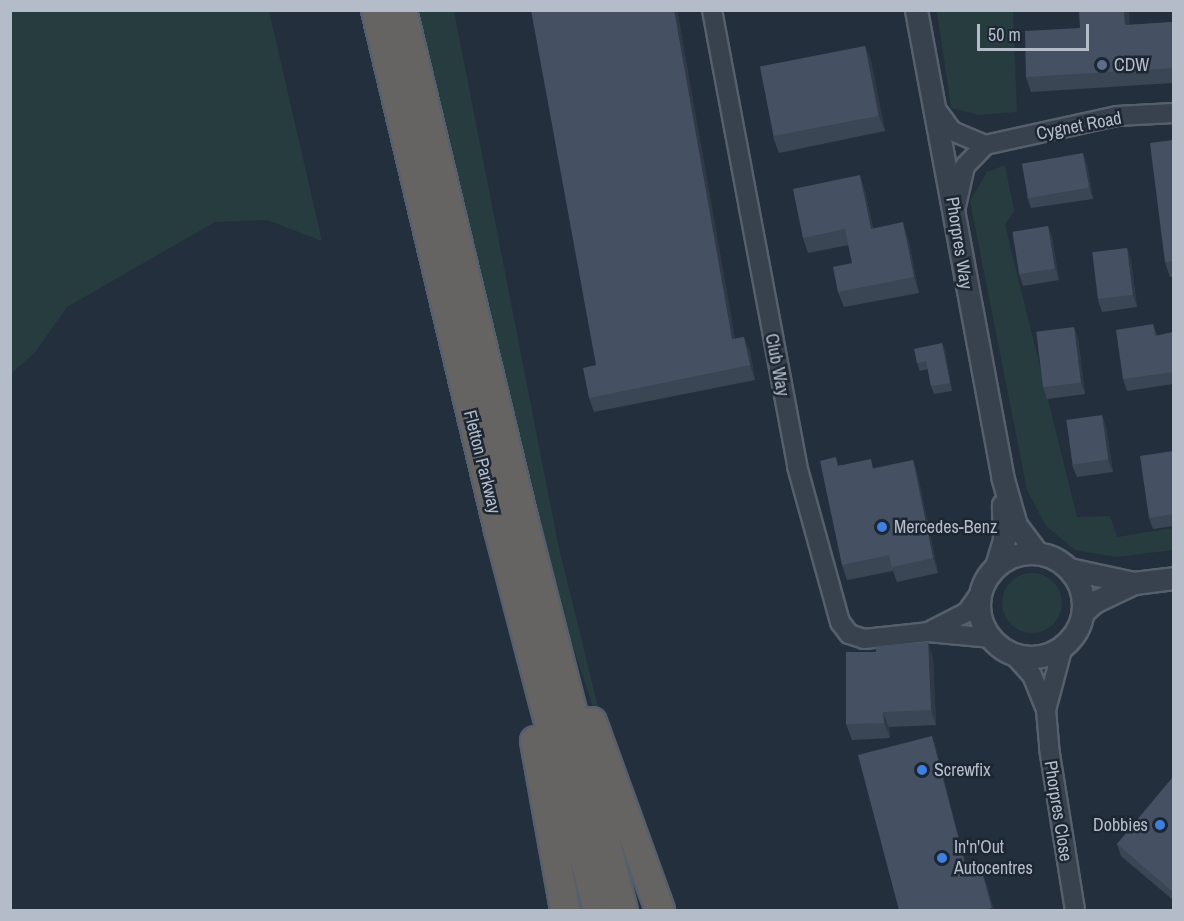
<!DOCTYPE html>
<style>
body{margin:0}
#map{position:relative;width:1184px;height:921px;overflow:hidden;background:#242f3e;font-family:"Archivo Narrow",sans-serif}
div>[style]{position:absolute}
.green>*{inset:0;background:#263c3f}
.round{border-radius:50%}
.roads{filter:drop-shadow(2px 0 #565f6c) drop-shadow(-2px 0 #565f6c) drop-shadow(0 2px #565f6c) drop-shadow(0 -2px #565f6c)}
.minor>*{height:18px;margin:-9px;padding:0 9px;transform-origin:9px;border-radius:9px;background:#38414e}
.tertiary>*{height:21px;margin:-10.5px;padding:0 10.5px;transform-origin:10.5px;border-radius:10.5px;background:#38414e}
.tertiary>.ring{margin:-10.5px;padding:0;box-sizing:content-box;background:none;border:21px solid #38414e;border-radius:50%}
.trunk>*{height:28px;margin:-14px;padding:0 14px;transform-origin:14px;border-radius:14px;background:#656462}
.wall>*{inset:0;background:#3b4654}
.shaded-wall>*{inset:0;background:#303945}
.building>*{inset:0;background:#455162;transform-origin:0 0}
.dots>*{width:16px;height:16px;translate:-50% -50%;box-sizing:border-box;border:3px solid #1d2633;border-radius:50%}
span{translate:-50% -50%;white-space:nowrap;text-align:center;line-height:1.15;-webkit-text-stroke:5px #1d2633;paint-order:stroke}
.poi-label{font-size:18px;color:#b4bcc9}
.left{translate:0 -50%;text-align:left}
.right{translate:-100% -50%;text-align:right}
.street-label{font-size:18px;color:#b4bcc9}
.frame{position:absolute;inset:0;border:12px solid #b4bcc9;pointer-events:none}
.scale{position:absolute;left:977px;top:24px;width:112px;height:27px;box-sizing:border-box;border:3px solid #b4bcc9;border-top:0;padding-left:8px;font-size:18px;line-height:21px;white-space:nowrap;color:#b4bcc9;-webkit-text-stroke:4px #1d2633;paint-order:stroke}
</style>
<div id="map">
<div class="green">
<div style="clip-path:polygon(11px 10px,269px 11px,322px 241px,267px 220px,215px 222px,67px 307px,36px 351px,11px 374px)"></div>
<div style="clip-path:polygon(413px 11px,454px 11px,558px 544px,613px 768px,543px 555px)"></div>
<div style="clip-path:polygon(937px 11px,1013px 11px,1017px 112px,980px 115px,951px 108px)"></div>
<div style="clip-path:polygon(1005px 165px,1014px 211px,1005px 225px,1077px 517px,1110px 516px,1117px 537px,1173px 528px,1173px 550px,1117px 557px,1075px 550px,1046px 526px,1027px 490px,970px 201px,987px 172px)"></div>
<div class="round" style="left:1002px;top:573px;width:60px;height:60px"></div>
</div>
<div class="roads">
<div class="minor">
<div style="left:712px;top:10px;width:464px;rotate:79.4deg"></div>
<div style="left:797px;top:466px;width:162px;rotate:74.6deg"></div>
<div style="left:840px;top:622px;width:15px;rotate:53deg"></div>
<div style="left:849px;top:634px;width:16px;rotate:18deg"></div>
<div style="left:864px;top:639px;width:64px;rotate:-6.2deg"></div>
<div style="left:928px;top:632px;width:64px;rotate:5.4deg"></div>
<div style="left:936px;top:109px;width:27px;rotate:54deg"></div>
<div style="left:952px;top:131px;width:36px;rotate:23deg"></div>
<div style="left:956px;top:206px;width:41px;rotate:-77.3deg"></div>
<div style="left:965px;top:166px;width:29px;rotate:-46deg"></div>
<div style="left:985px;top:145px;width:135px;rotate:-12.4deg"></div>
<div style="left:1117px;top:116px;width:57px;rotate:-3deg"></div>
<div style="left:932px;top:630px;width:39px;rotate:-27deg"></div>
<div style="left:967px;top:612px;width:24px;rotate:-55deg"></div>
<div style="left:1063px;top:646px;width:66px;rotate:104.9deg"></div>
<div style="left:1046px;top:710px;width:38px;rotate:85deg"></div>
<div style="left:1049px;top:748px;width:164px;rotate:80.9deg"></div>
<div style="left:1012px;top:653px;width:30px;rotate:48deg"></div>
<div style="left:1032px;top:675px;width:38px;rotate:68deg"></div>
</div>
<div class="tertiary">
<div style="left:916px;top:10px;width:474px;rotate:79.5deg"></div>
<div style="left:1002px;top:476px;width:51px;rotate:74.1deg"></div>
<div style="left:1016px;top:525px;width:35px;rotate:53deg"></div>
<div class="ring" style="left:979px;top:553px;width:83px;height:83px"></div>
<div style="left:996px;top:566px;width:28px;rotate:-73deg"></div>
<div style="left:1004px;top:539px;width:34px;rotate:-92deg"></div>
<div style="left:1069px;top:569px;width:66px;rotate:12.2deg"></div>
<div style="left:1083px;top:612px;width:15px;rotate:-42deg"></div>
<div style="left:1094px;top:602px;width:44px;rotate:-25.4deg"></div>
<div style="left:1134px;top:583px;width:40px;rotate:-7.1deg"></div>
</div>
<div class="trunk">
<div style="left:376px;top:10px;width:534px;rotate:76.69deg"></div>
<div style="left:499px;top:530px;width:393px;rotate:75.4deg"></div>
<div style="left:402px;top:10px;width:526px;rotate:76.6deg"></div>
<div style="left:524px;top:522px;width:400px;rotate:75.7deg"></div>
<div style="left:592px;top:722px;width:200px;rotate:70.1deg"></div>
<div style="left:535px;top:741px;width:172px;rotate:79.9deg"></div>
</div>
</div>
<div class="wall">
<div style="clip-path:polygon(677px 10px,735px 339px,750px 351px,755px 380px,594px 412px,589px 398px)"></div>
<div style="clip-path:polygon(1173px 22px,1173px 83px,1031px 92px,1026px 77px,1130px 25px)"></div>
<div style="clip-path:polygon(865px 46px,871px 61px,885px 131px,779px 153px,773px 137px)"></div>
<div style="clip-path:polygon(1173px 140px,1173px 277px,1170px 277px,1165px 262px)"></div>
<div style="clip-path:polygon(1087px 164px,1093px 199px,1031px 208px,1027px 197px)"></div>
<div style="clip-path:polygon(865px 191px,873px 228px,908px 238px,919px 293px,844px 307px,838px 292px,852px 263px,849px 245px,808px 253px,803px 238px)"></div>
<div style="clip-path:polygon(1048px 226px,1052px 237px,1059px 280px,1023px 286px,1019px 274px)"></div>
<div style="clip-path:polygon(1127px 248px,1131px 260px,1137px 307px,1102px 312px,1098px 300px)"></div>
<div style="clip-path:polygon(1153px 324px,1157px 336px,1173px 332px,1173px 384px,1127px 391px,1123px 379px)"></div>
<div style="clip-path:polygon(1074px 327px,1078px 339px,1085px 394px,1047px 399px,1043px 387px)"></div>
<div style="clip-path:polygon(942px 343px,945px 351px,952px 391px,934px 394px,931px 386px,928px 369px,920px 371px,917px 363px)"></div>
<div style="clip-path:polygon(1102px 415px,1106px 427px,1113px 472px,1077px 477px,1072px 465px)"></div>
<div style="clip-path:polygon(1173px 451px,1173px 526px,1153px 529px,1149px 518px)"></div>
<div style="clip-path:polygon(913px 460px,918px 476px,938px 573px,897px 582px,893px 571px,847px 580px,842px 565px,839px 465px,874px 468px)"></div>
<div style="clip-path:polygon(928px 642px,933px 658px,936px 725px,889px 727px,890px 738px,852px 740px,846px 724px,876px 652px)"></div>
<div style="clip-path:polygon(1173px 777px,1173px 900px,1121px 856px,1117px 844px)"></div>
</div>
<div class="shaded-wall">
<div style="clip-path:polygon(674px 10px,677px 10px,738px 354px,732px 339px)"></div>
<div style="clip-path:polygon(1124px 10px,1129px 11px,1131px 40px,1125px 25px)"></div>
<div style="clip-path:polygon(865px 46px,871px 61px,885px 131px,879px 116px)"></div>
<div style="clip-path:polygon(1083px 153px,1087px 164px,1093px 199px,1089px 187px)"></div>
<div style="clip-path:polygon(860px 175px,865px 191px,876px 244px,871px 229px)"></div>
<div style="clip-path:polygon(903px 222px,908px 238px,919px 293px,914px 277px)"></div>
<div style="clip-path:polygon(1048px 226px,1052px 237px,1059px 280px,1055px 268px)"></div>
<div style="clip-path:polygon(1127px 248px,1131px 260px,1137px 307px,1133px 295px)"></div>
<div style="clip-path:polygon(1074px 327px,1078px 339px,1085px 394px,1081px 383px)"></div>
<div style="clip-path:polygon(744px 337px,750px 351px,755px 380px,750px 365px)"></div>
<div style="clip-path:polygon(942px 343px,945px 351px,952px 391px,950px 383px)"></div>
<div style="clip-path:polygon(1102px 415px,1106px 427px,1113px 472px,1108px 460px)"></div>
<div style="clip-path:polygon(913px 460px,918px 476px,938px 573px,933px 558px)"></div>
<div style="clip-path:polygon(928px 642px,933px 658px,936px 725px,931px 710px)"></div>
<div style="clip-path:polygon(883px 712px,889px 727px,890px 738px,884px 723px)"></div>
<div style="clip-path:polygon(932px 736px,936px 748px,972px 888px,968px 875px)"></div>
<div style="clip-path:polygon(982px 872px,987px 884px,994px 910px,993px 910px,992px 908px)"></div>
</div>
<div class="building">
<div style="clip-path:polygon(531px 10px,674px 10px,732px 339px,744px 337px,750px 365px,589px 398px,583px 368px,596px 365px)"></div>
<div style="clip-path:polygon(1079px 10px,1124px 10px,1125px 25px,1173px 22px,1173px 68px,1026px 77px,1025px 31px,1080px 28px)"></div>
<div style="left:865px;top:46px;width:71px;height:107px;rotate:79deg"></div>
<div style="clip-path:polygon(1173px 140px,1173px 261px,1165px 262px,1150px 143px)"></div>
<div style="left:1083px;top:153px;width:35px;height:62px;rotate:80deg"></div>
<div style="clip-path:polygon(860px 175px,871px 229px,903px 222px,914px 277px,838px 292px,833px 267px,852px 263px,845px 229px,803px 238px,793px 189px)"></div>
<div style="left:1048px;top:226px;width:43px;height:36px;rotate:81deg"></div>
<div style="left:1127px;top:248px;width:47px;height:35px;rotate:83deg"></div>
<div style="clip-path:polygon(1153px 324px,1155px 336px,1173px 332px,1173px 372px,1123px 379px,1116px 330px)"></div>
<div style="left:1074px;top:327px;width:56px;height:38px;rotate:83deg"></div>
<div style="clip-path:polygon(942px 343px,950px 383px,931px 386px,926px 361px,917px 363px,914px 349px)"></div>
<div style="left:1102px;top:415px;width:45px;height:36px;rotate:82deg"></div>
<div style="clip-path:polygon(1173px 451px,1173px 514px,1149px 518px,1140px 456px)"></div>
<div style="clip-path:polygon(836px 457px,838px 466px,871px 459px,873px 469px,913px 460px,933px 558px,892px 567px,889px 555px,842px 565px,820px 461px)"></div>
<div style="clip-path:polygon(928px 642px,931px 710px,883px 712px,884px 723px,846px 724px,846px 652px,876px 652px,876px 646px)"></div>
<div style="clip-path:polygon(932px 736px,968px 875px,982px 872px,992px 908px,984px 910px,899px 910px,858px 755px)"></div>
<div style="clip-path:polygon(1173px 777px,1173px 892px,1117px 844px)"></div>
</div>
<div class="dots">
<div style="left:1102px;top:65px;background:#5c6f8a"></div>
<div style="left:882px;top:527px;background:#3f7fe0"></div>
<div style="left:922px;top:770px;background:#3f7fe0"></div>
<div style="left:1160px;top:825px;background:#3f7fe0"></div>
<div style="left:942px;top:858px;background:#3f7fe0"></div>
</div>
<div class="poi-label">
<span class="left" style="left:1114px;top:65px">CDW</span>
<span class="left" style="left:894px;top:527px">Mercedes-Benz</span>
<span class="left" style="left:934px;top:770px">Screwfix</span>
<span class="right" style="left:1148px;top:825px">Dobbies</span>
<span class="left" style="left:954px;top:858px">In'n'Out<br>Autocentres</span>
</div>
<div class="street-label">
<span style="left:1079px;top:126px;rotate:-11deg">Cygnet Road</span>
<span style="left:959px;top:243px;rotate:81deg">Phorpres Way</span>
<span style="left:777px;top:365px;rotate:79deg">Club Way</span>
<span style="left:482px;top:462px;rotate:76deg">Fletton Parkway</span>
<span style="left:1058px;top:811px;rotate:81deg">Phorpres Close</span>
</div>
<div class="frame"></div>
<div class="scale">50 m</div>
</div>
